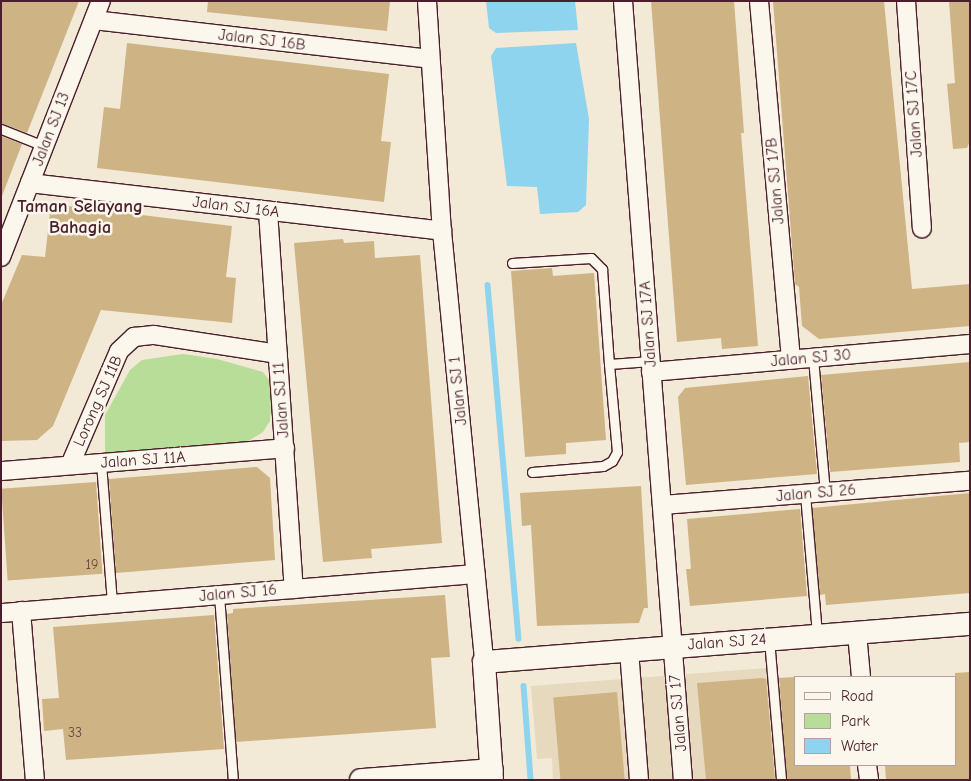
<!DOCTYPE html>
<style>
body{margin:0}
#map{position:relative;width:971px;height:781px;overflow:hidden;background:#f2e9d7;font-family:"Comic Neue",sans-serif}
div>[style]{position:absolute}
.built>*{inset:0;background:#e7d9be}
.green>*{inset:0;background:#b8dd98}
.water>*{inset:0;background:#8ed4ef}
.stream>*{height:5.5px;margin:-2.75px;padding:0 2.75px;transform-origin:2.75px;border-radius:2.75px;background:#8ed4ef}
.building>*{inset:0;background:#ceb384;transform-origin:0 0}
.roads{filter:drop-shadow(1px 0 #4a1f2b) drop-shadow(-1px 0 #4a1f2b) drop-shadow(0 1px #4a1f2b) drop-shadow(0 -1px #4a1f2b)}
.service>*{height:9px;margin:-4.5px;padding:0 4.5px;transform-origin:4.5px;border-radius:4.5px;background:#fbf7ec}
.minor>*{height:18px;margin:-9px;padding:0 9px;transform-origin:9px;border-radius:9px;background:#fbf7ec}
.tertiary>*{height:22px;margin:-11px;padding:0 11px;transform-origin:11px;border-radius:11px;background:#fbf7ec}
span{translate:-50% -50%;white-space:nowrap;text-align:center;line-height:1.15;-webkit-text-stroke:5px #fbf7ec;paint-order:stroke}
.number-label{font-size:14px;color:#6b4441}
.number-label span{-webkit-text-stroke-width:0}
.street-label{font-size:16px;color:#4a1f2b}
.neighbourhood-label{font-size:18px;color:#4a1f2b;font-weight:700}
.frame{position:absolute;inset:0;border:2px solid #4a1f2b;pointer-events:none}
.legend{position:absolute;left:794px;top:676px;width:162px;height:90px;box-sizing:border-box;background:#fbf7ec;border:1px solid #b4a19f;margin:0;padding:6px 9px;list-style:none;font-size:15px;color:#4a1f2b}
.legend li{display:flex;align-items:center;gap:10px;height:25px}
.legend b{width:25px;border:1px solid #b4a19f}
</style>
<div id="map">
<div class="built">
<div style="clip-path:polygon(767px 668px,776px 780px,553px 780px,552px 758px,537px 759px,531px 686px)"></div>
</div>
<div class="green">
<div style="clip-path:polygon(183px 354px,217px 359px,263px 372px,272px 384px,270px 421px,263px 432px,245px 443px,105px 453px,105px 415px,130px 370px,142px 360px)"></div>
</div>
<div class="water">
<div style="clip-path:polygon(486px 1px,575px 1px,578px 30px,496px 33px,489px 28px)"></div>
<div style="clip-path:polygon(576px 43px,589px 119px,586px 205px,578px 212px,540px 214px,537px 187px,507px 186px,491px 56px,496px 48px)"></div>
</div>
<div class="stream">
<div style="left:488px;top:285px;width:355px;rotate:85deg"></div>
<div style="left:524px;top:686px;width:94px;rotate:85.7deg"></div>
</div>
<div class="building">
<div style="clip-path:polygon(1px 1px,79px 1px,27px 133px,1px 123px)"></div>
<div style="clip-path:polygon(208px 1px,390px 1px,387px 31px,207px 12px)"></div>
<div style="clip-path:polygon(651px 1px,734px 1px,744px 133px,741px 133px,758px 346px,722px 349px,721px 338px,677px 342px)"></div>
<div style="clip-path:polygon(773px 1px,884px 1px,912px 289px,970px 284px,970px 326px,819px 339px,802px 326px,799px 287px,795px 284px)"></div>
<div style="clip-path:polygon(949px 1px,970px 1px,970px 141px,967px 148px,953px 149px,947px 84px,955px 83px)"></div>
<div style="clip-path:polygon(127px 43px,389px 74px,381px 141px,391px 142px,384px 202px,97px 168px,104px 107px,120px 109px)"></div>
<div style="clip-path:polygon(1px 136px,22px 144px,2px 196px,1px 196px)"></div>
<div style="clip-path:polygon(51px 204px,232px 226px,226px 277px,236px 278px,232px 323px,101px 310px,53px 426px,37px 440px,1px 441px,1px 305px,22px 255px,45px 257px)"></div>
<div style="clip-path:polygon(343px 239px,344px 243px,374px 241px,375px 258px,420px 255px,442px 543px,371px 549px,372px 558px,323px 562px,294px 243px)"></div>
<div style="clip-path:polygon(552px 268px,553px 276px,594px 273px,606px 440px,566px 443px,566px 454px,525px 457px,511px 271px)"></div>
<div style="clip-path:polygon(970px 362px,970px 442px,959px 443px,960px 462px,830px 472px,821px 375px)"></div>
<div style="clip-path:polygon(808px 376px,817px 474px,686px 485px,678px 397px,685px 388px)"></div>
<div style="clip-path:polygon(257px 467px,270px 478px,275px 560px,116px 573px,109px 479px)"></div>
<div style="left:96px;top:482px;width:92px;height:95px;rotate:86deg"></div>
<div style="clip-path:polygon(641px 486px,648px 608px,644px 608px,639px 623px,537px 626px,531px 525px,522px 526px,520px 493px)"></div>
<div style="clip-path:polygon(970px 493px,970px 593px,826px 605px,825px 594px,820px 595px,812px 508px)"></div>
<div style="clip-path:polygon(800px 509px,807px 596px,690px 606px,686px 569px,691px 569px,687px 519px)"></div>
<div style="clip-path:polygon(445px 595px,450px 657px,431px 658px,436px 728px,236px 742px,227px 614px,233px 613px,233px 609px)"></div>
<div style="clip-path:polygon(214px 615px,224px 749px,66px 760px,63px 729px,44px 731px,42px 699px,59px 698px,53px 627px)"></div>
<div style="clip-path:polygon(970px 672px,970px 780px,886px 780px,885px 765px,956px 765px,955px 673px)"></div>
<div style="clip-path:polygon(795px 677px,795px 765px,850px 765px,851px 780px,787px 780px,779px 678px)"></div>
<div style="clip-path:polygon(762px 678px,766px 679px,775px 780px,706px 780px,697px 683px)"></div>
<div style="left:617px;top:692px;width:88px;height:64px;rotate:85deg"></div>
</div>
<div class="roads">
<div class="service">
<div style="left:1px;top:129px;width:46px;rotate:21.6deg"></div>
<div style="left:512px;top:263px;width:79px;rotate:-3.6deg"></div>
<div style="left:591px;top:258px;width:16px;rotate:45deg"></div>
<div style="left:602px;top:269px;width:95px;rotate:85.8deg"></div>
<div style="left:813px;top:358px;width:135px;rotate:84.9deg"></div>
<div style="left:101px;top:463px;width:140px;rotate:85.5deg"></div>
<div style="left:532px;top:472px;width:71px;rotate:-4.8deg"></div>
<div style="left:603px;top:466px;width:10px;rotate:-29deg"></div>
<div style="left:612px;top:461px;width:10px;rotate:-61deg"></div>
<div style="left:617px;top:452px;width:88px;rotate:-95.2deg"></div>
<div style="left:609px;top:364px;width:42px;rotate:-4.1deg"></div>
<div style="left:805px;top:494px;width:142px;rotate:85.1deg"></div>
<div style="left:219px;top:595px;width:186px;rotate:85.7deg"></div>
<div style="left:769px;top:639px;width:142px;rotate:85.1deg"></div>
</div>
<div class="minor">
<div style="left:427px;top:1px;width:230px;rotate:86.3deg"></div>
<div style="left:442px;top:231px;width:433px;rotate:84.4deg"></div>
<div style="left:623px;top:1px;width:781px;rotate:85.6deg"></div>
<div style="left:759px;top:1px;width:360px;rotate:84.9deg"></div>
<div style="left:906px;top:1px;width:228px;rotate:86deg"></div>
<div style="left:94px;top:20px;width:338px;rotate:6.6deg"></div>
<div style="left:30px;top:183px;width:415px;rotate:6.6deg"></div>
<div style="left:268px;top:211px;width:379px;rotate:86.1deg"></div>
<div style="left:1px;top:257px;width:275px;rotate:-68.7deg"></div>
<div style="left:651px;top:372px;width:320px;rotate:-5deg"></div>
<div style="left:70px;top:465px;width:124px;rotate:-66.7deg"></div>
<div style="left:119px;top:351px;width:21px;rotate:-43deg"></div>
<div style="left:134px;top:337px;width:20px;rotate:-6deg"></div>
<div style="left:154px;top:335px;width:125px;rotate:8.7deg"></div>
<div style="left:1px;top:471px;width:285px;rotate:-4.6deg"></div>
<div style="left:662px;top:505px;width:309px;rotate:-4.5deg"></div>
<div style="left:21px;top:611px;width:170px;rotate:85.3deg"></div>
<div style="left:1px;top:613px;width:476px;rotate:-4.7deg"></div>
<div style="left:857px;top:633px;width:44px;rotate:84.8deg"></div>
<div style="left:629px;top:650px;width:130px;rotate:85.6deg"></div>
<div style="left:867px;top:765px;width:15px;rotate:82deg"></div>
</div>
<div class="tertiary">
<div style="left:361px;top:780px;width:131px;rotate:-4.4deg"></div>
<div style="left:492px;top:780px;width:118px;rotate:-93.9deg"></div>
<div style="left:484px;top:662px;width:487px;rotate:-4.5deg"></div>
</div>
</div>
<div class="number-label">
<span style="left:92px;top:565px">19</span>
<span style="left:75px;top:733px">33</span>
</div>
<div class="street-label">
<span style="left:262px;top:40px;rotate:7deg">Jalan SJ 16B</span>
<span style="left:914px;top:114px;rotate:-94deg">Jalan SJ 17C</span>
<span style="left:51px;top:129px;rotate:-69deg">Jalan SJ 13</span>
<span style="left:775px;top:181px;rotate:-95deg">Jalan SJ 17B</span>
<span style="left:236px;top:207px;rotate:7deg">Jalan SJ 16A</span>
<span style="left:648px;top:324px;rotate:-94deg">Jalan SJ 17A</span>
<span style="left:811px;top:358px;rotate:-5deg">Jalan SJ 30</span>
<span style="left:458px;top:391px;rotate:-96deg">Jalan SJ 1</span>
<span style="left:281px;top:400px;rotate:-94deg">Jalan SJ 11</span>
<span style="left:98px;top:401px;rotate:-66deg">Lorong SJ 11B</span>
<span style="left:143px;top:460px;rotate:-4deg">Jalan SJ 11A</span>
<span style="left:816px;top:493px;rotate:-5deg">Jalan SJ 26</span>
<span style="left:238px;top:593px;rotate:-5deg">Jalan SJ 16</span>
<span style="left:727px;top:642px;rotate:-4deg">Jalan SJ 24</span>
<span style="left:678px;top:713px;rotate:-95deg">Jalan SJ 17</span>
</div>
<div class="neighbourhood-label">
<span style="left:80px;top:218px">Taman Selayang<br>Bahagia</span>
</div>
<div class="frame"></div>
<ul class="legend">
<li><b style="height:6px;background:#fbf7ec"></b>Road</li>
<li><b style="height:14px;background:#b8dd98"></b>Park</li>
<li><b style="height:14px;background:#8ed4ef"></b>Water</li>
</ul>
</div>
